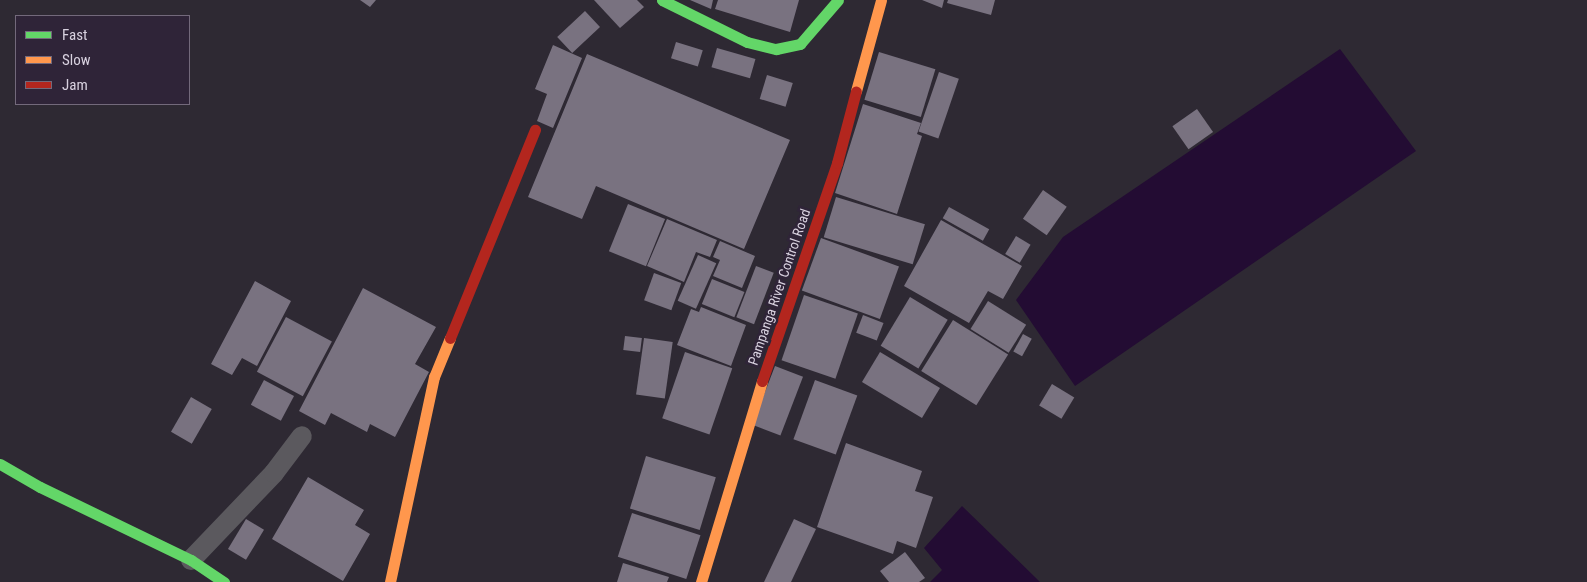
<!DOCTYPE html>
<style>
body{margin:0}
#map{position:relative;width:1587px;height:582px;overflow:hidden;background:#2e2933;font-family:"Roboto Condensed",sans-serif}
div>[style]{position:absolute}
.water>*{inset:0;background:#230c33}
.building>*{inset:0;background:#797280;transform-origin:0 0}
.lane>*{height:20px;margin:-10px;padding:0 10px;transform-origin:10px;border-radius:10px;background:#5b595e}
.fast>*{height:11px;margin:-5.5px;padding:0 5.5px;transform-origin:5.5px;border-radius:5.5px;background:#63d668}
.slow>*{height:11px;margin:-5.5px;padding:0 5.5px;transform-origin:5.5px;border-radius:5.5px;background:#ff974d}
.jam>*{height:11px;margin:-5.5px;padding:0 5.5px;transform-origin:5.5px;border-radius:5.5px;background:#b3261e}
span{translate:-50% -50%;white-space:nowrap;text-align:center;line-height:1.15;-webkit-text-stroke:5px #2f2438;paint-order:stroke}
.street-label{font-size:14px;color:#d8d1df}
.legend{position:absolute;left:15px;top:15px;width:175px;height:90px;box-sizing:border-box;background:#2f2438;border:1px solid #73697b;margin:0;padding:6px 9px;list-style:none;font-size:15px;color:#d8d1df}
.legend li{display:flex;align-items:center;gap:10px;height:25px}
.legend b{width:25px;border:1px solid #73697b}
</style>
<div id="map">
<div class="water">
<div style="clip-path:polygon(1340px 49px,1416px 151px,1075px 386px,1016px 300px,1063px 237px)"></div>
<div style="clip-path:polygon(962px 506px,1040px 582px,930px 582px,942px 570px,924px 548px)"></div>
</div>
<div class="building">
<div style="clip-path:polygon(360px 0,376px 0,370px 7px)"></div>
<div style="clip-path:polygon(594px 0,637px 0,644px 7px,620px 28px)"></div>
<div style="clip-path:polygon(690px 0,713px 0,711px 9px)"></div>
<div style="clip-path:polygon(718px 0,799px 0,790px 32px,715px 9px)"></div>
<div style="clip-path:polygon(922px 0,944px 0,942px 8px)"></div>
<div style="clip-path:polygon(948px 0,995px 0,991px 15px,947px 3px)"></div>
<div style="left:585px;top:11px;width:22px;height:38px;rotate:47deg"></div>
<div style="left:676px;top:42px;width:28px;height:17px;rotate:17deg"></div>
<div style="clip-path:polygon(553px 45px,582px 58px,553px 128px,537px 121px,547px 94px,535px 89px)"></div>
<div style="left:717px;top:48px;width:40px;height:20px;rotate:16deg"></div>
<div style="left:879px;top:52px;width:59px;height:50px;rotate:17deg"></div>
<div style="clip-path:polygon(587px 54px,790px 140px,744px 249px,596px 186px,582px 219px,528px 197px)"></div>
<div style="left:939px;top:72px;width:21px;height:63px;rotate:19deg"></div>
<div style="left:767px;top:75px;width:27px;height:25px;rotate:17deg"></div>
<div style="clip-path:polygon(863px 104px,921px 123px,917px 134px,922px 136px,897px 214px,835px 193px)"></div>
<div style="left:1197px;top:109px;width:28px;height:30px;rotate:55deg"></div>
<div style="left:1043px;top:190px;width:29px;height:35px;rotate:35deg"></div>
<div style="left:836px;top:197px;width:93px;height:42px;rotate:17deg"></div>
<div style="left:628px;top:204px;width:40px;height:51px;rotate:22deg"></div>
<div style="left:949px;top:207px;width:46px;height:13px;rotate:29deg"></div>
<div style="clip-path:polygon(667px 219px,717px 240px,710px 257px,696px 252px,684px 282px,647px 266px)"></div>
<div style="clip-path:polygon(941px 220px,1022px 266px,1003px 299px,988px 291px,969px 323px,904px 286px)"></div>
<div style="left:1016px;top:236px;width:17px;height:21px;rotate:31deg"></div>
<div style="left:821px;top:238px;width:83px;height:56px;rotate:20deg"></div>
<div style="clip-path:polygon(720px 241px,755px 256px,742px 288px,713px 276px,720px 260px,713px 257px)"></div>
<div style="left:698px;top:255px;width:20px;height:50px;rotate:24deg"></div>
<div style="left:756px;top:266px;width:19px;height:55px;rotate:21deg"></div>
<div style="left:654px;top:273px;width:29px;height:29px;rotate:20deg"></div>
<div style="left:712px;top:279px;width:35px;height:27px;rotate:22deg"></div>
<div style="clip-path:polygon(255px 281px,291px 301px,257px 366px,242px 358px,232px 375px,211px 364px)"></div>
<div style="clip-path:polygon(363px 288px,436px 327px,415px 364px,429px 372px,395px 437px,370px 424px,367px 432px,331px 413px,325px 425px,299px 411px)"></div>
<div style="left:804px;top:295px;width:57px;height:69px;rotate:19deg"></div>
<div style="left:910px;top:297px;width:44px;height:57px;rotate:31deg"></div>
<div style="left:988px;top:301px;width:45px;height:33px;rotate:32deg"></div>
<div style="clip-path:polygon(701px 307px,746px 325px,731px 366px,677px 345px,691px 309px,699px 312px)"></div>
<div style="left:863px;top:315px;width:22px;height:19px;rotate:21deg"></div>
<div style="left:286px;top:317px;width:52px;height:62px;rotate:28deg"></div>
<div style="left:953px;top:320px;width:65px;height:60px;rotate:32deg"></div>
<div style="left:1023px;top:334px;width:10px;height:20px;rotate:29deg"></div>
<div style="left:625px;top:336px;width:17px;height:14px;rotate:7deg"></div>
<div style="left:644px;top:338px;width:29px;height:57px;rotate:8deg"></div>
<div style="left:685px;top:352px;width:50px;height:70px;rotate:19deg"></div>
<div style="left:880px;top:352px;width:70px;height:35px;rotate:31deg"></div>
<div style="left:775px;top:366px;width:30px;height:63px;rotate:21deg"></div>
<div style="left:264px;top:380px;width:34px;height:28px;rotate:28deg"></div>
<div style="left:815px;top:380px;width:45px;height:63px;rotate:20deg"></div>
<div style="left:1052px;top:384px;width:26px;height:25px;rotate:31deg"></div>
<div style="left:191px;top:397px;width:24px;height:40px;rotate:30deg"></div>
<div style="clip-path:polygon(846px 443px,922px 471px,915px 491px,933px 497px,916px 548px,897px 541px,893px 554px,817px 527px)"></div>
<div style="left:646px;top:456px;width:73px;height:55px;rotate:17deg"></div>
<div style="clip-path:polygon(308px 477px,364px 510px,355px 525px,370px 534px,343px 581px,272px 539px)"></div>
<div style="left:632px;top:513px;width:72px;height:46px;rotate:18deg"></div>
<div style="left:246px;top:519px;width:21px;height:35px;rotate:31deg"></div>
<div style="clip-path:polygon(794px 519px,816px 529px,791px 582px,764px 582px)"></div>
<div style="clip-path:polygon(905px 552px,925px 578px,919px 582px,889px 582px,880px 571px)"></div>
<div style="clip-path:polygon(623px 563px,669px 577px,667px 582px,617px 582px)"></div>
</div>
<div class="lane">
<div style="left:191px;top:560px;width:120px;rotate:-46.3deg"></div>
<div style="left:274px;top:473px;width:46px;rotate:-52.9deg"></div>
</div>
<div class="fast">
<div style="left:662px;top:0;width:95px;rotate:26.3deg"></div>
<div style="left:747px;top:42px;width:30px;rotate:14deg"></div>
<div style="left:776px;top:49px;width:25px;rotate:-12deg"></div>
<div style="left:800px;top:44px;width:58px;rotate:-49.2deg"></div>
<div style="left:0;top:464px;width:46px;rotate:29.9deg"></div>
<div style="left:40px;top:487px;width:168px;rotate:25.8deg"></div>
<div style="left:191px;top:560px;width:40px;rotate:34deg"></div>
</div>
<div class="slow">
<div style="left:856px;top:91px;width:94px;rotate:-74.6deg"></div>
<div style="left:390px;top:582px;width:210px;rotate:-77.9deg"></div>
<div style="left:434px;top:377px;width:42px;rotate:-67.7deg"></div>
<div style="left:701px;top:582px;width:210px;rotate:-73.1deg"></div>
</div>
<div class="jam">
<div style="left:450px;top:338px;width:225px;rotate:-67.8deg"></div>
<div style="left:762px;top:381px;width:231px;rotate:-71deg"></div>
<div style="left:837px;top:163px;width:74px;rotate:-75.2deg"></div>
</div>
<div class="street-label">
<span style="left:779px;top:287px;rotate:-71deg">Pampanga River Control Road</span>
</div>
<ul class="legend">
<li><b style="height:6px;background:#63d668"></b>Fast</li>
<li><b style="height:6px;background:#ff974d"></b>Slow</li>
<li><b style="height:6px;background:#b3261e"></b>Jam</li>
</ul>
</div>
